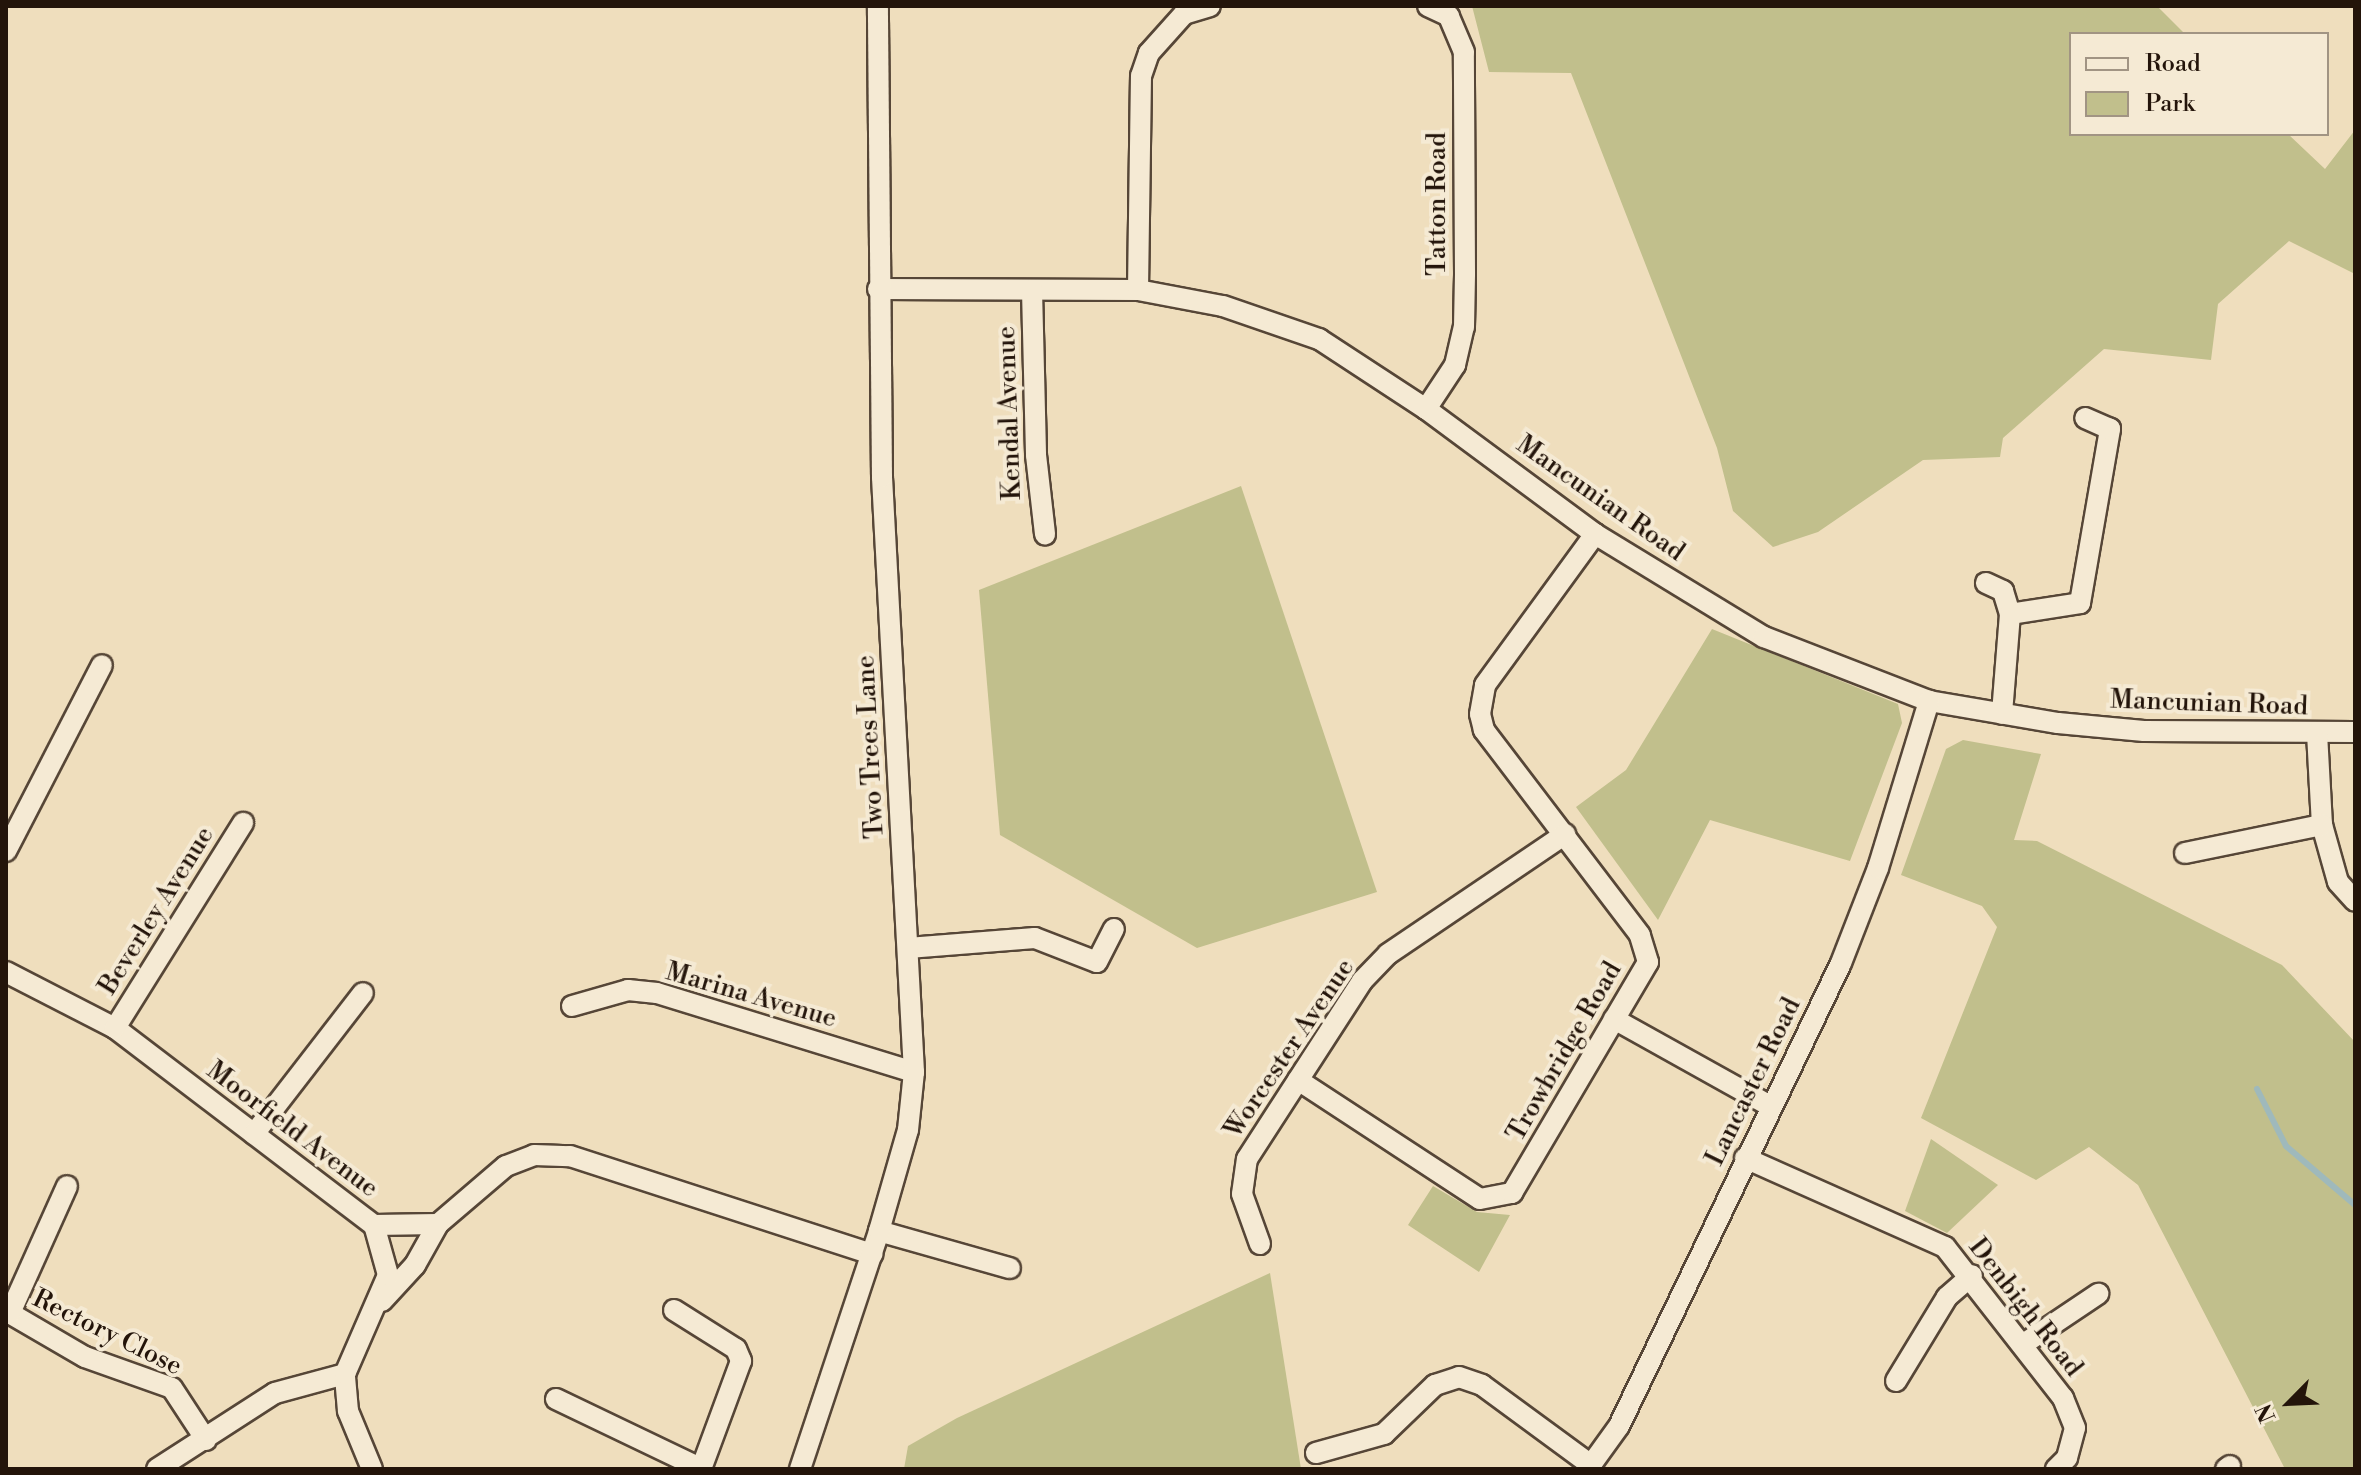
<!DOCTYPE html>
<style>
body{margin:0}
#map{position:relative;width:2361px;height:1475px;overflow:hidden;background:#efdebd;font-family:"Libre Bodoni",serif}
div>[style]{position:absolute}
.green>*{inset:0;background:#c1bf8c}
.stream>*{height:6px;margin:-3px;padding:0 3px;transform-origin:3px;border-radius:3px;background:#9fb9bb}
.roads{filter:drop-shadow(2px 0 #564637) drop-shadow(-2px 0 #564637) drop-shadow(0 2px #564637) drop-shadow(0 -2px #564637)}
.minor>*{height:20px;margin:-10px;padding:0 10px;transform-origin:10px;border-radius:10px;background:#f5ead4}
span{translate:-50% -50%;white-space:nowrap;text-align:center;line-height:1.15;-webkit-text-stroke:8px #f5ead4;paint-order:stroke}
.street-label{font-size:26px;color:#23140a}
.frame{position:absolute;inset:0;border:8px solid #23140a;pointer-events:none}
.legend{position:absolute;left:2069px;top:32px;width:260px;height:104px;box-sizing:border-box;background:#f5ead4;border:2px solid #a19483;margin:0;padding:10px 14px;list-style:none;font-size:24px;color:#23140a}
.legend li{display:flex;align-items:center;gap:16px;height:40px}
.legend b{width:40px;border:2px solid #a19483}
.north{position:absolute;left:2249px;top:1363px;width:80px;height:80px;-webkit-text-stroke:6px #f5ead4;paint-order:stroke;rotate:246deg;font-size:22px;font-weight:700;line-height:32px;text-align:center;color:#23140a}
.north::after{content:'';display:block;margin:auto;width:28px;height:36px;background:#23140a;clip-path:polygon(50% 0,100% 100%,50% 72%,0 100%)}
</style>
<div id="map">
<div class="green">
<div style="clip-path:polygon(1472px 6px,2157px 6px,2185px 34px,2071px 34px,2071px 134px,2288px 134px,2325px 169px,2355px 130px,2355px 274px,2289px 241px,2218px 304px,2211px 360px,2104px 349px,2003px 438px,2000px 457px,1923px 460px,1818px 532px,1773px 547px,1733px 511px,1717px 448px,1571px 73px,1489px 72px)"></div>
<div style="clip-path:polygon(1241px 486px,1377px 892px,1197px 948px,1000px 835px,979px 590px)"></div>
<div style="clip-path:polygon(1712px 629px,1898px 704px,1902px 723px,1850px 861px,1710px 820px,1658px 920px,1576px 807px,1626px 770px)"></div>
<div style="clip-path:polygon(1963px 740px,2041px 754px,2014px 840px,2037px 841px,2282px 965px,2355px 1042px,2355px 1469px,2285px 1469px,2138px 1185px,2089px 1147px,2036px 1180px,1921px 1118px,1997px 927px,1982px 906px,1901px 875px,1946px 749px)"></div>
<div style="clip-path:polygon(1931px 1139px,1998px 1185px,1947px 1233px,1905px 1211px)"></div>
<div style="clip-path:polygon(1433px 1186px,1477px 1212px,1510px 1215px,1479px 1272px,1408px 1225px)"></div>
<div style="clip-path:polygon(1270px 1273px,1301px 1469px,904px 1469px,908px 1446px,957px 1418px)"></div>
</div>
<div class="stream">
<div style="left:2257px;top:1089px;width:64px;rotate:63deg"></div>
<div style="left:2286px;top:1146px;width:91px;rotate:40.5deg"></div>
</div>
<div class="roads">
<div class="minor">
<div style="left:878px;top:289px;width:260px;rotate:0.2deg"></div>
<div style="left:1138px;top:290px;width:86px;rotate:10.7deg"></div>
<div style="left:1223px;top:306px;width:102px;rotate:19deg"></div>
<div style="left:1319px;top:339px;width:128px;rotate:33.2deg"></div>
<div style="left:1426px;top:409px;width:210px;rotate:36.5deg"></div>
<div style="left:1595px;top:534px;width:198px;rotate:31.4deg"></div>
<div style="left:1764px;top:637px;width:177px;rotate:21.2deg"></div>
<div style="left:1929px;top:701px;width:131px;rotate:9.7deg"></div>
<div style="left:2058px;top:723px;width:86px;rotate:5.3deg"></div>
<div style="left:2144px;top:731px;width:211px;rotate:0.3deg"></div>
<div style="left:1032px;top:290px;width:165px;rotate:88.6deg"></div>
<div style="left:1036px;top:455px;width:80px;rotate:83.5deg"></div>
<div style="left:1138px;top:290px;width:214px;rotate:-89.2deg"></div>
<div style="left:1141px;top:76px;width:24px;rotate:-71deg"></div>
<div style="left:1149px;top:53px;width:52px;rotate:-48.1deg"></div>
<div style="left:1184px;top:14px;width:27px;rotate:-17deg"></div>
<div style="left:1426px;top:409px;width:53px;rotate:-56.6deg"></div>
<div style="left:1455px;top:365px;width:39px;rotate:-77deg"></div>
<div style="left:1464px;top:327px;width:54px;rotate:-88.9deg"></div>
<div style="left:1465px;top:273px;width:221px;rotate:-90.3deg"></div>
<div style="left:1464px;top:52px;width:39px;rotate:-113deg"></div>
<div style="left:1449px;top:16px;width:23px;rotate:-155deg"></div>
<div style="left:1986px;top:583px;width:19px;rotate:25deg"></div>
<div style="left:2003px;top:591px;width:24px;rotate:73deg"></div>
<div style="left:2010px;top:614px;width:100px;rotate:94.6deg"></div>
<div style="left:2010px;top:614px;width:71px;rotate:-8.9deg"></div>
<div style="left:2080px;top:603px;width:177px;rotate:-80.2deg"></div>
<div style="left:2110px;top:429px;width:27px;rotate:-156deg"></div>
<div style="left:2317px;top:733px;width:92px;rotate:86.9deg"></div>
<div style="left:2322px;top:825px;width:59px;rotate:74.3deg"></div>
<div style="left:2338px;top:882px;width:25px;rotate:48deg"></div>
<div style="left:6px;top:851px;width:209px;rotate:-62.7deg"></div>
<div style="left:2185px;top:853px;width:140px;rotate:-11.6deg"></div>
<div style="left:908px;top:948px;width:127px;rotate:-4.5deg"></div>
<div style="left:1035px;top:938px;width:66px;rotate:21.2deg"></div>
<div style="left:1097px;top:962px;width:37px;rotate:-63deg"></div>
<div style="left:6px;top:972px;width:123px;rotate:27.2deg"></div>
<div style="left:115px;top:1028px;width:325px;rotate:37.3deg"></div>
<div style="left:374px;top:1225px;width:64px;rotate:-0.9deg"></div>
<div style="left:438px;top:1224px;width:89px;rotate:-40.5deg"></div>
<div style="left:506px;top:1166px;width:30px;rotate:-21deg"></div>
<div style="left:534px;top:1155px;width:36px;rotate:2deg"></div>
<div style="left:570px;top:1156px;width:318px;rotate:18deg"></div>
<div style="left:572px;top:1006px;width:58px;rotate:-15.9deg"></div>
<div style="left:628px;top:990px;width:29px;rotate:6deg"></div>
<div style="left:657px;top:993px;width:269px;rotate:17.1deg"></div>
<div style="left:1614px;top:1019px;width:179px;rotate:29.1deg"></div>
<div style="left:115px;top:1028px;width:242px;rotate:-58deg"></div>
<div style="left:1298px;top:1080px;width:217px;rotate:33.2deg"></div>
<div style="left:1480px;top:1199px;width:33px;rotate:-11deg"></div>
<div style="left:1512px;top:1193px;width:268px;rotate:-59.5deg"></div>
<div style="left:1648px;top:962px;width:28px;rotate:-107deg"></div>
<div style="left:1640px;top:935px;width:258px;rotate:-127.3deg"></div>
<div style="left:1484px;top:730px;width:16px;rotate:-104deg"></div>
<div style="left:1480px;top:714px;width:29px;rotate:-80deg"></div>
<div style="left:1485px;top:685px;width:187px;rotate:-53.9deg"></div>
<div style="left:254px;top:1134px;width:178px;rotate:-52.3deg"></div>
<div style="left:1745px;top:1158px;width:219px;rotate:24deg"></div>
<div style="left:1945px;top:1247px;width:192px;rotate:52deg"></div>
<div style="left:2063px;top:1398px;width:32px;rotate:68deg"></div>
<div style="left:2075px;top:1428px;width:31px;rotate:105deg"></div>
<div style="left:2067px;top:1458px;width:16px;rotate:135deg"></div>
<div style="left:879px;top:1231px;width:136px;rotate:15.8deg"></div>
<div style="left:1260px;top:1244px;width:53px;rotate:-109.8deg"></div>
<div style="left:1242px;top:1194px;width:35px;rotate:-82deg"></div>
<div style="left:1247px;top:1159px;width:212px;rotate:-57.1deg"></div>
<div style="left:1362px;top:981px;width:37px;rotate:-46deg"></div>
<div style="left:1388px;top:954px;width:214px;rotate:-34.1deg"></div>
<div style="left:382px;top:1301px;width:49px;rotate:-47.5deg"></div>
<div style="left:415px;top:1265px;width:47px;rotate:-60.7deg"></div>
<div style="left:674px;top:1310px;width:73px;rotate:32.2deg"></div>
<div style="left:736px;top:1349px;width:13px;rotate:67deg"></div>
<div style="left:741px;top:1361px;width:115px;rotate:110.3deg"></div>
<div style="left:6px;top:1311px;width:91px;rotate:30.2deg"></div>
<div style="left:85px;top:1357px;width:92px;rotate:19.6deg"></div>
<div style="left:172px;top:1388px;width:62px;rotate:56.8deg"></div>
<div style="left:10px;top:1313px;width:139px;rotate:-65.8deg"></div>
<div style="left:2022px;top:1345px;width:92px;rotate:-33.9deg"></div>
<div style="left:1896px;top:1381px;width:98px;rotate:-58.7deg"></div>
<div style="left:1947px;top:1297px;width:33px;rotate:-41deg"></div>
<div style="left:556px;top:1399px;width:162px;rotate:25.6deg"></div>
<div style="left:1316px;top:1453px;width:71px;rotate:-15.6deg"></div>
<div style="left:1384px;top:1434px;width:71px;rotate:-43.9deg"></div>
<div style="left:1435px;top:1385px;width:25px;rotate:-18deg"></div>
<div style="left:1459px;top:1377px;width:24px;rotate:19deg"></div>
<div style="left:1482px;top:1385px;width:135px;rotate:36.3deg"></div>
<div style="left:157px;top:1469px;width:140px;rotate:-32.8deg"></div>
<div style="left:275px;top:1393px;width:73px;rotate:-15.2deg"></div>
<div style="left:372px;top:1469px;width:63px;rotate:-112.5deg"></div>
<div style="left:348px;top:1411px;width:37px;rotate:-95deg"></div>
<div style="left:345px;top:1374px;width:108px;rotate:-66.5deg"></div>
<div style="left:388px;top:1275px;width:52px;rotate:-105.6deg"></div>
<div style="left:800px;top:1469px;width:251px;rotate:-71.6deg"></div>
<div style="left:879px;top:1231px;width:105px;rotate:-74deg"></div>
<div style="left:908px;top:1130px;width:58px;rotate:-84.1deg"></div>
<div style="left:914px;top:1072px;width:596px;rotate:-93.08deg"></div>
<div style="left:882px;top:477px;width:471px;rotate:-90.5deg"></div>
<div style="left:1588px;top:1469px;width:53px;rotate:-54.2deg"></div>
<div style="left:1619px;top:1426px;width:513px;rotate:-64.38deg"></div>
<div style="left:1841px;top:963px;width:102px;rotate:-68.7deg"></div>
<div style="left:1878px;top:868px;width:175px;rotate:-73deg"></div>
<div style="left:2226px;top:1469px;width:5px;rotate:-37deg"></div>
</div>
</div>
<div class="street-label">
<span style="left:1438px;top:204px;rotate:-90deg">Tatton Road</span>
<span style="left:1010px;top:413px;rotate:-92deg">Kendal Avenue</span>
<span style="left:1600px;top:499px;rotate:35deg">Mancunian Road</span>
<span style="left:2209px;top:704px;rotate:2deg">Mancunian Road</span>
<span style="left:871px;top:747px;rotate:-93deg">Two Trees Lane</span>
<span style="left:157px;top:911px;rotate:-58deg">Beverley Avenue</span>
<span style="left:751px;top:996px;rotate:16deg">Marina Avenue</span>
<span style="left:1290px;top:1049px;rotate:-56deg">Worcester Avenue</span>
<span style="left:1565px;top:1052px;rotate:-60deg">Trowbridge Road</span>
<span style="left:1754px;top:1082px;rotate:-64deg">Lancaster Road</span>
<span style="left:292px;top:1130px;rotate:37deg">Moorfield Avenue</span>
<span style="left:2025px;top:1308px;rotate:52deg">Denbigh Road</span>
<span style="left:107px;top:1333px;rotate:26deg">Rectory Close</span>
</div>
<div class="frame"></div>
<ul class="legend">
<li><b style="height:10px;background:#f5ead4"></b>Road</li>
<li><b style="height:22px;background:#c1bf8c"></b>Park</li>
</ul>
<div class="north">N</div>
</div>
